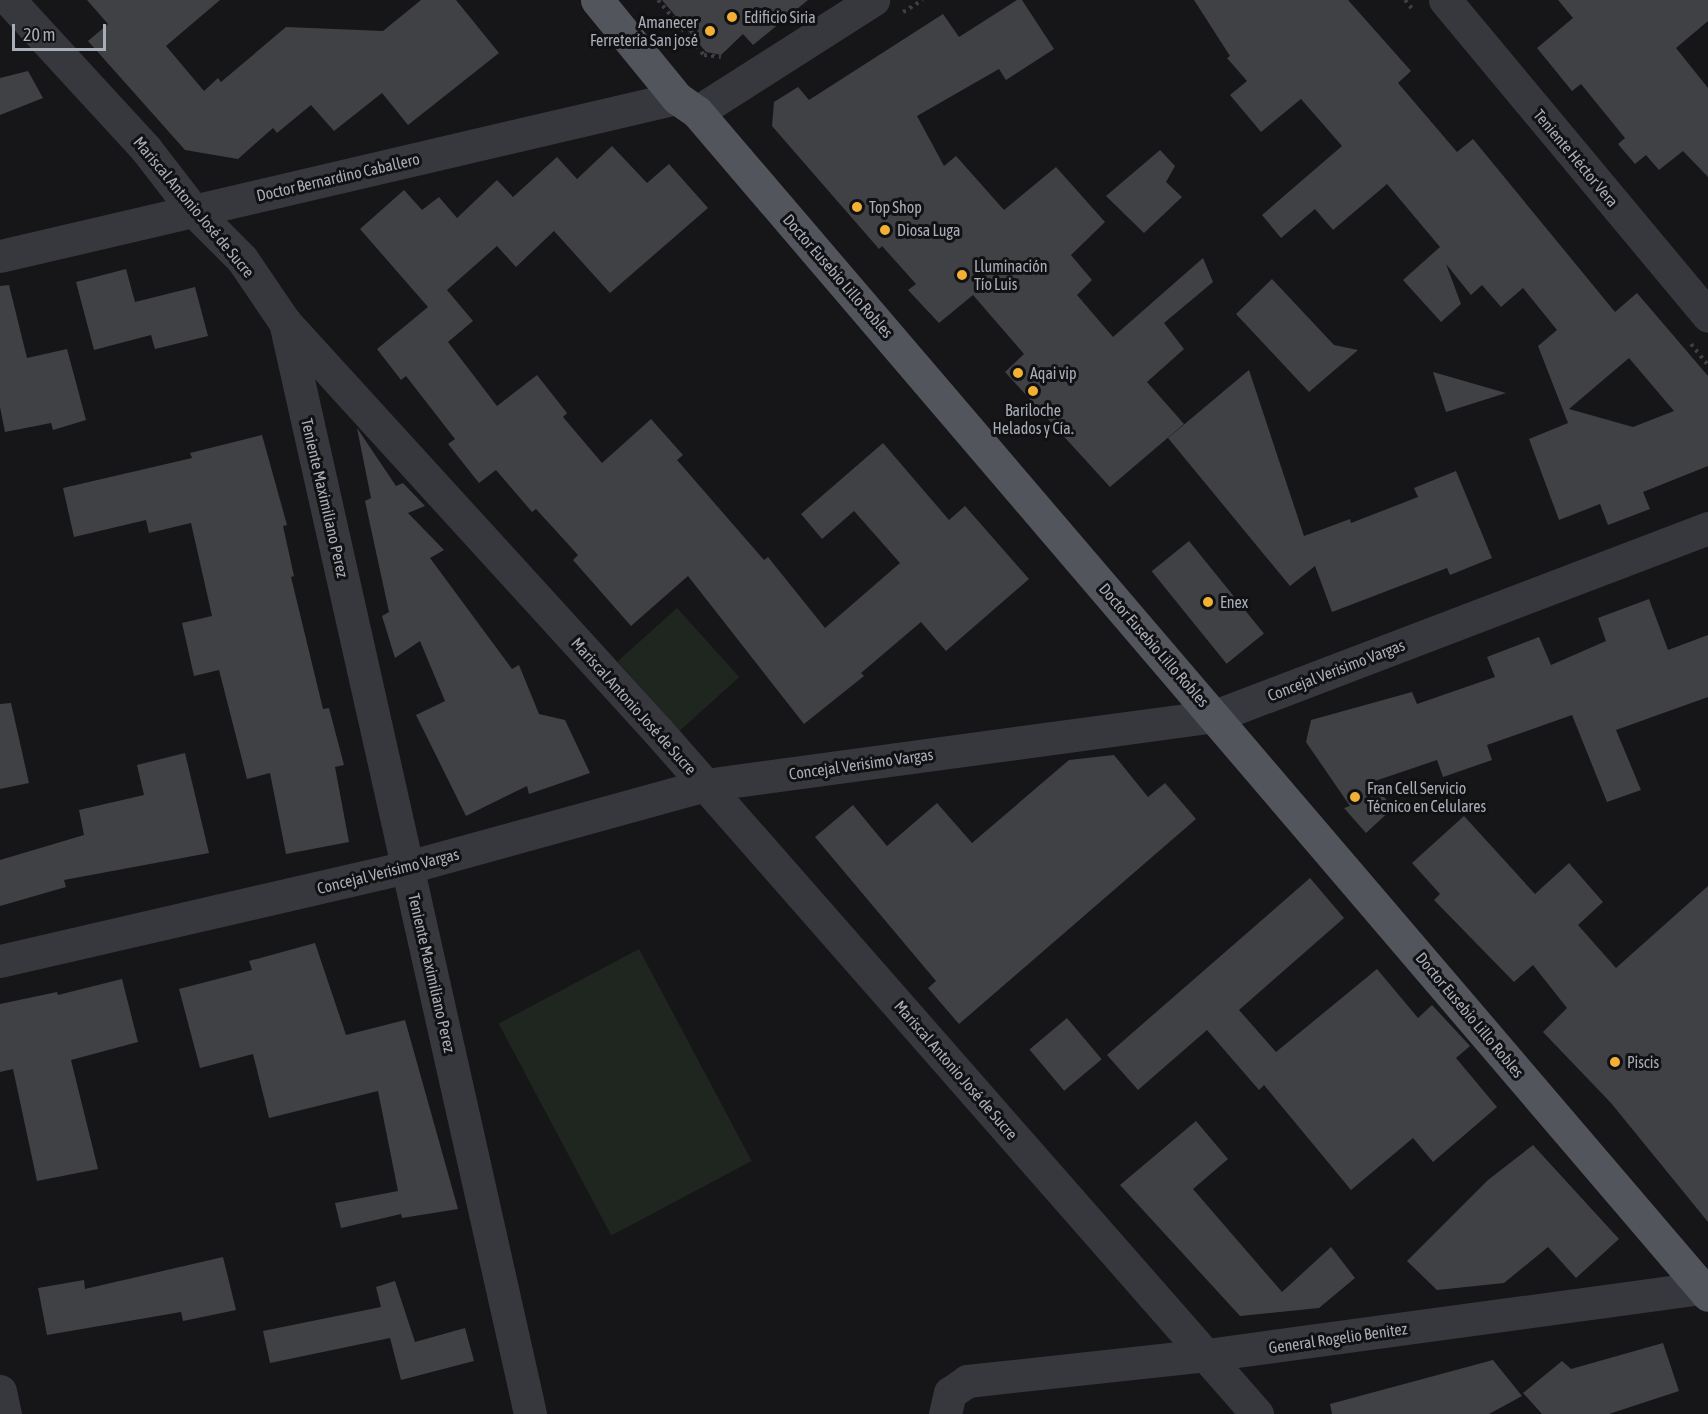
<!DOCTYPE html>
<meta charset="utf-8">
<style>
body{margin:0}
#map{position:relative;width:1708px;height:1414px;overflow:hidden;background:#161618;font-family:"Asap Condensed",sans-serif}
div>[style]{position:absolute}
.green>*{inset:0;background:#1e261f;transform-origin:0 0}
.building>*{inset:0;background:#404145;transform-origin:0 0}
.path>*{height:4px;margin-top:-2px;transform-origin:0;background:repeating-linear-gradient(90deg,#3d3f44 0 3px,transparent 0 7.5px)}
.minor>*{height:33px;margin:-16.5px;padding:0 16.5px;transform-origin:16.5px;border-radius:16.5px;background:#37383d}
.major>*{height:33px;margin:-16.5px;padding:0 16.5px;transform-origin:16.5px;border-radius:16.5px;background:#53555c}
.dots>*{width:16px;height:16px;translate:-50% -50%;box-sizing:border-box;border:3px solid #111113;border-radius:50%}
span{translate:-50% -50%;white-space:nowrap;text-align:center;line-height:1.15;-webkit-text-stroke:6px #111113;paint-order:stroke}
.poi-label{font-size:16px;color:#a8adb8}
.left{translate:0 -50%;text-align:left}
.right{translate:-100% -50%;text-align:right}
.street-label{font-size:16px;color:#a8adb8}
.scale{position:absolute;left:12px;top:24px;width:94px;height:27px;box-sizing:border-box;border:3px solid #a8adb8;border-top:0;padding-left:8px;font-size:18px;line-height:21px;white-space:nowrap;color:#a8adb8;-webkit-text-stroke:4px #111113;paint-order:stroke}
</style>
<div id="map">
<div class="green">
<div style="left:677px;top:608px;width:93px;height:80px;rotate:48deg"></div>
<div style="left:639px;top:949px;width:240px;height:159px;rotate:62deg"></div>
</div>
<div class="building">
<div style="clip-path:polygon(87px 0,220px 0,166px 46px,204px 91px,218px 78px,221px 82px,286px 27px,383px 31px,421px 0,456px 0,499px 53px,408px 125px,382px 93px,334px 131px,311px 105px,277px 133px,273px 128px,238px 159px,185px 150px,88px 41px,108px 24px)"></div>
<div style="clip-path:polygon(662px 0,808px 0,753px 45px,743px 34px,721px 55px,706px 52px)"></div>
<div style="clip-path:polygon(1017px 0,1022px 0,1054px 49px,1006px 80px,999px 69px,917px 116px,944px 166px,956px 156px,1004px 210px,1056px 167px,1105px 222px,1071px 255px,1092px 280px,1077px 295px,1113px 337px,1203px 258px,1213px 282px,1164px 323px,1184px 349px,1147px 382px,1184px 424px,1110px 487px,1005px 372px,1024px 354px,973px 295px,939px 323px,908px 290px,916px 284px,882px 246px,879px 249px,772px 126px,774px 102px,798px 87px,809px 100px,943px 14px,959px 37px)"></div>
<div style="clip-path:polygon(evenodd,1194px 0,1348px 0,1411px 71px,1398px 83px,1457px 152px,1473px 139px,1615px 312px,1637px 293px,1708px 376px,1708px 466px,1643px 492px,1650px 509px,1608px 525px,1600px 504px,1559px 520px,1529px 439px,1568px 423px,1538px 346px,1557px 330px,1523px 288px,1501px 307px,1482px 285px,1471px 295px,1446px 264px,1461px 304px,1441px 322px,1403px 280px,1440px 247px,1387px 184px,1333px 230px,1315px 209px,1281px 238px,1262px 215px,1342px 146px,1301px 99px,1261px 132px,1230px 95px,1247px 81px,1227px 58px,1230px 56px,1194px 0,1629px 358px,1674px 411px,1633px 427px,1569px 409px,1629px 358px)"></div>
<div style="clip-path:polygon(1558px 0,1708px 0,1708px 21px,1676px 48px,1708px 88px,1708px 177px,1683px 151px,1659px 170px,1646px 155px,1635px 164px,1618px 144px,1625px 138px,1581px 84px,1572px 91px,1537px 48px,1573px 18px)"></div>
<div style="clip-path:polygon(28px 71px,43px 98px,0 115px,0 78px)"></div>
<div style="clip-path:polygon(612px 146px,647px 183px,669px 164px,708px 208px,610px 293px,554px 231px,516px 267px,497px 246px,447px 290px,473px 321px,448px 342px,497px 406px,537px 375px,567px 413px,563px 417px,602px 463px,651px 419px,683px 455px,677px 460px,764px 560px,768px 557px,825px 628px,900px 563px,854px 511px,822px 539px,801px 514px,883px 443px,949px 520px,965px 506px,1029px 579px,946px 651px,921px 622px,861px 673px,864px 676px,804px 724px,688px 576px,631px 626px,573px 560px,578px 555px,536px 509px,532px 512px,496px 470px,479px 483px,448px 444px,455px 439px,406px 376px,401px 380px,377px 349px,428px 307px,360px 229px,404px 190px,422px 210px,439px 197px,457px 218px,497px 180px,513px 197px,557px 157px,577px 179px)"></div>
<div style="clip-path:polygon(1160px 150px,1175px 166px,1166px 182px,1182px 197px,1144px 233px,1106px 196px)"></div>
<div style="clip-path:polygon(126px 269px,135px 302px,195px 287px,208px 336px,155px 349px,151px 335px,94px 350px,76px 282px)"></div>
<div style="clip-path:polygon(1272px 279px,1334px 345px,1358px 350px,1309px 392px,1236px 314px)"></div>
<div style="clip-path:polygon(9px 285px,27px 358px,67px 349px,86px 420px,53px 430px,51px 423px,5px 432px,0 407px,0 286px)"></div>
<div style="clip-path:polygon(1249px 370px,1304px 536px,1350px 519px,1351px 523px,1418px 497px,1414px 488px,1456px 471px,1492px 558px,1450px 575px,1447px 568px,1332px 612px,1315px 566px,1290px 586px,1168px 438px)"></div>
<div style="clip-path:polygon(1433px 372px,1506px 393px,1446px 412px)"></div>
<div style="clip-path:polygon(357px 428px,396px 486px,403px 483px,425px 506px,408px 513px,444px 550px,430px 558px,512px 669px,519px 665px,539px 714px,565px 720px,590px 773px,529px 794px,527px 786px,466px 816px,416px 715px,445px 701px,420px 641px,395px 658px,382px 616px,389px 612px,365px 501px,371px 498px)"></div>
<div style="clip-path:polygon(262px 435px,287px 525px,283px 526px,294px 576px,291px 577px,323px 709px,329px 708px,344px 765px,335px 767px,349px 842px,286px 854px,270px 773px,247px 779px,219px 670px,194px 676px,182px 623px,212px 616px,191px 523px,149px 533px,146px 520px,74px 537px,63px 488px,192px 458px,190px 453px)"></div>
<div style="left:1189px;top:541px;width:119px;height:48px;rotate:51deg"></div>
<div style="clip-path:polygon(1649px 599px,1668px 650px,1708px 635px,1708px 697px,1616px 730px,1641px 790px,1607px 802px,1572px 715px,1487px 745px,1492px 760px,1443px 777px,1437px 760px,1372px 782px,1393px 808px,1366px 833px,1344px 808px,1350px 806px,1306px 742px,1311px 720px,1412px 692px,1417px 704px,1495px 677px,1487px 657px,1539px 637px,1551px 665px,1606px 641px,1598px 618px)"></div>
<div style="clip-path:polygon(11px 703px,29px 783px,0 789px,0 704px)"></div>
<div style="clip-path:polygon(185px 753px,209px 853px,64px 880px,66px 887px,0 906px,0 860px,84px 835px,79px 810px,144px 795px,137px 765px)"></div>
<div style="clip-path:polygon(1114px 755px,1148px 797px,1165px 783px,1196px 819px,959px 1024px,928px 988px,936px 981px,815px 837px,853px 805px,887px 846px,937px 803px,972px 843px,1069px 760px)"></div>
<div style="clip-path:polygon(1464px 816px,1535px 894px,1569px 863px,1603px 902px,1578px 925px,1616px 968px,1708px 886px,1708px 1222px,1611px 1103px,1543px 1032px,1567px 1008px,1533px 965px,1514px 982px,1434px 900px,1440px 894px,1412px 863px)"></div>
<div style="clip-path:polygon(1310px 878px,1344px 918px,1239px 1010px,1276px 1052px,1377px 969px,1418px 1018px,1432px 1005px,1470px 1046px,1456px 1058px,1497px 1107px,1433px 1162px,1413px 1138px,1351px 1190px,1264px 1085px,1259px 1090px,1207px 1030px,1138px 1090px,1107px 1055px)"></div>
<div style="clip-path:polygon(315px 943px,346px 1035px,405px 1020px,458px 1209px,402px 1218px,401px 1214px,341px 1228px,335px 1203px,398px 1191px,378px 1091px,269px 1118px,253px 1054px,200px 1068px,179px 989px,252px 970px,249px 961px)"></div>
<div style="clip-path:polygon(122px 979px,138px 1042px,71px 1060px,98px 1169px,37px 1181px,13px 1069px,0 1072px,0 1004px,57px 992px,58px 995px)"></div>
<div style="left:1067px;top:1018px;width:54px;height:49px;rotate:50deg"></div>
<div style="clip-path:polygon(1196px 1121px,1228px 1159px,1193px 1189px,1282px 1292px,1331px 1247px,1355px 1278px,1319px 1308px,1240px 1316px,1120px 1185px)"></div>
<div style="clip-path:polygon(1533px 1145px,1619px 1239px,1576px 1278px,1548px 1247px,1504px 1283px,1437px 1290px,1407px 1261px,1488px 1180px)"></div>
<div style="clip-path:polygon(223px 1257px,236px 1310px,183px 1321px,181px 1312px,47px 1335px,38px 1288px,84px 1280px,85px 1289px)"></div>
<div style="clip-path:polygon(395px 1281px,415px 1342px,465px 1328px,474px 1361px,401px 1380px,390px 1338px,270px 1363px,263px 1331px,381px 1307px,376px 1287px)"></div>
<div style="clip-path:polygon(1663px 1343px,1679px 1391px,1609px 1414px,1542px 1414px,1523px 1393px,1562px 1361px,1571px 1369px)"></div>
<div style="clip-path:polygon(1493px 1360px,1522px 1396px,1489px 1414px,1332px 1414px,1330px 1404px)"></div>
</div>
<div class="path">
<div style="left:658px;top:0;width:72px;rotate:50.1deg"></div>
<div style="left:704px;top:55px;width:17px;rotate:7deg"></div>
<div style="left:1405px;top:0;width:14px;rotate:51deg"></div>
<div style="left:903px;top:12px;width:23px;rotate:-31deg"></div>
<div style="left:1691px;top:344px;width:27px;rotate:51deg"></div>
</div>
<div class="minor">
<div style="left:9px;top:0;width:202px;rotate:47.4deg"></div>
<div style="left:146px;top:149px;width:77px;rotate:52.4deg"></div>
<div style="left:193px;top:210px;width:69px;rotate:45deg"></div>
<div style="left:242px;top:259px;width:75px;rotate:55.9deg"></div>
<div style="left:284px;top:321px;width:554px;rotate:47.64deg"></div>
<div style="left:657px;top:730px;width:910px;rotate:48.74deg"></div>
<div style="left:1445px;top:0;width:411px;rotate:50.2deg"></div>
<div style="left:697px;top:112px;width:209px;rotate:-32.5deg"></div>
<div style="left:0;top:256px;width:695px;rotate:-13.14deg"></div>
<div style="left:285px;top:322px;width:1119px;rotate:77.35deg"></div>
<div style="left:0;top:961px;width:419px;rotate:-13deg"></div>
<div style="left:408px;top:867px;width:308px;rotate:-15.4deg"></div>
<div style="left:705px;top:785px;width:515px;rotate:-7.7deg"></div>
<div style="left:1215px;top:716px;width:528px;rotate:-20.87deg"></div>
<div style="left:0;top:1391px;width:24px;rotate:78deg"></div>
<div style="left:945px;top:1414px;width:22px;rotate:-77deg"></div>
<div style="left:950px;top:1393px;width:21px;rotate:-35deg"></div>
<div style="left:967px;top:1381px;width:241px;rotate:-6.2deg"></div>
<div style="left:1207px;top:1355px;width:506px;rotate:-7.73deg"></div>
</div>
<div class="major">
<div style="left:597px;top:0;width:127px;rotate:50.8deg"></div>
<div style="left:677px;top:98px;width:24px;rotate:35deg"></div>
<div style="left:697px;top:112px;width:1556px;rotate:49.48deg"></div>
</div>
<div class="dots">
<div style="left:732px;top:17px;background:#f2b134"></div>
<div style="left:710px;top:31px;background:#f2b134"></div>
<div style="left:857px;top:207px;background:#f2b134"></div>
<div style="left:885px;top:230px;background:#f2b134"></div>
<div style="left:962px;top:275px;background:#f2b134"></div>
<div style="left:1018px;top:373px;background:#f2b134"></div>
<div style="left:1033px;top:391px;background:#f2b134"></div>
<div style="left:1208px;top:602px;background:#f2b134"></div>
<div style="left:1355px;top:797px;background:#f2b134"></div>
<div style="left:1615px;top:1062px;background:#f2b134"></div>
</div>
<div class="poi-label">
<span class="left" style="left:744px;top:17px">Edificio Siria</span>
<span class="right" style="left:698px;top:31px">Amanecer<br>Ferretería San josé</span>
<span class="left" style="left:869px;top:207px">Top Shop</span>
<span class="left" style="left:897px;top:230px">Diosa Luga</span>
<span class="left" style="left:974px;top:275px">Lluminación<br>Tío Luis</span>
<span class="left" style="left:1030px;top:373px">Aqai vip</span>
<span style="left:1033px;top:419px">Bariloche<br>Helados y Cía.</span>
<span class="left" style="left:1220px;top:602px">Enex</span>
<span class="left" style="left:1367px;top:797px">Fran Cell Servicio<br>Técnico en Celulares</span>
<span class="left" style="left:1627px;top:1062px">Piscis</span>
</div>
<div class="street-label">
<span style="left:1576px;top:158px;rotate:50deg">Teniente Héctor Vera</span>
<span style="left:338px;top:177px;rotate:-13deg">Doctor Bernardino Caballero</span>
<span style="left:194px;top:207px;rotate:50deg">Mariscal Antonio José de Sucre</span>
<span style="left:838px;top:276px;rotate:49deg">Doctor Eusebio Lillo Robles</span>
<span style="left:325px;top:498px;rotate:77deg">Teniente Maximiliano Perez</span>
<span style="left:1154px;top:645px;rotate:49deg">Doctor Eusebio Lillo Robles</span>
<span style="left:1336px;top:670px;rotate:-21deg">Concejal Verisimo Vargas</span>
<span style="left:634px;top:706px;rotate:48deg">Mariscal Antonio José de Sucre</span>
<span style="left:861px;top:764px;rotate:-8deg">Concejal Verisimo Vargas</span>
<span style="left:388px;top:871px;rotate:-14deg">Concejal Verisimo Vargas</span>
<span style="left:432px;top:973px;rotate:77deg">Teniente Maximiliano Perez</span>
<span style="left:1470px;top:1015px;rotate:50deg">Doctor Eusebio Lillo Robles</span>
<span style="left:956px;top:1070px;rotate:49deg">Mariscal Antonio José de Sucre</span>
<span style="left:1338px;top:1338px;rotate:-8deg">General Rogelio Benitez</span>
</div>
<div class="scale">20 m</div>
</div>
